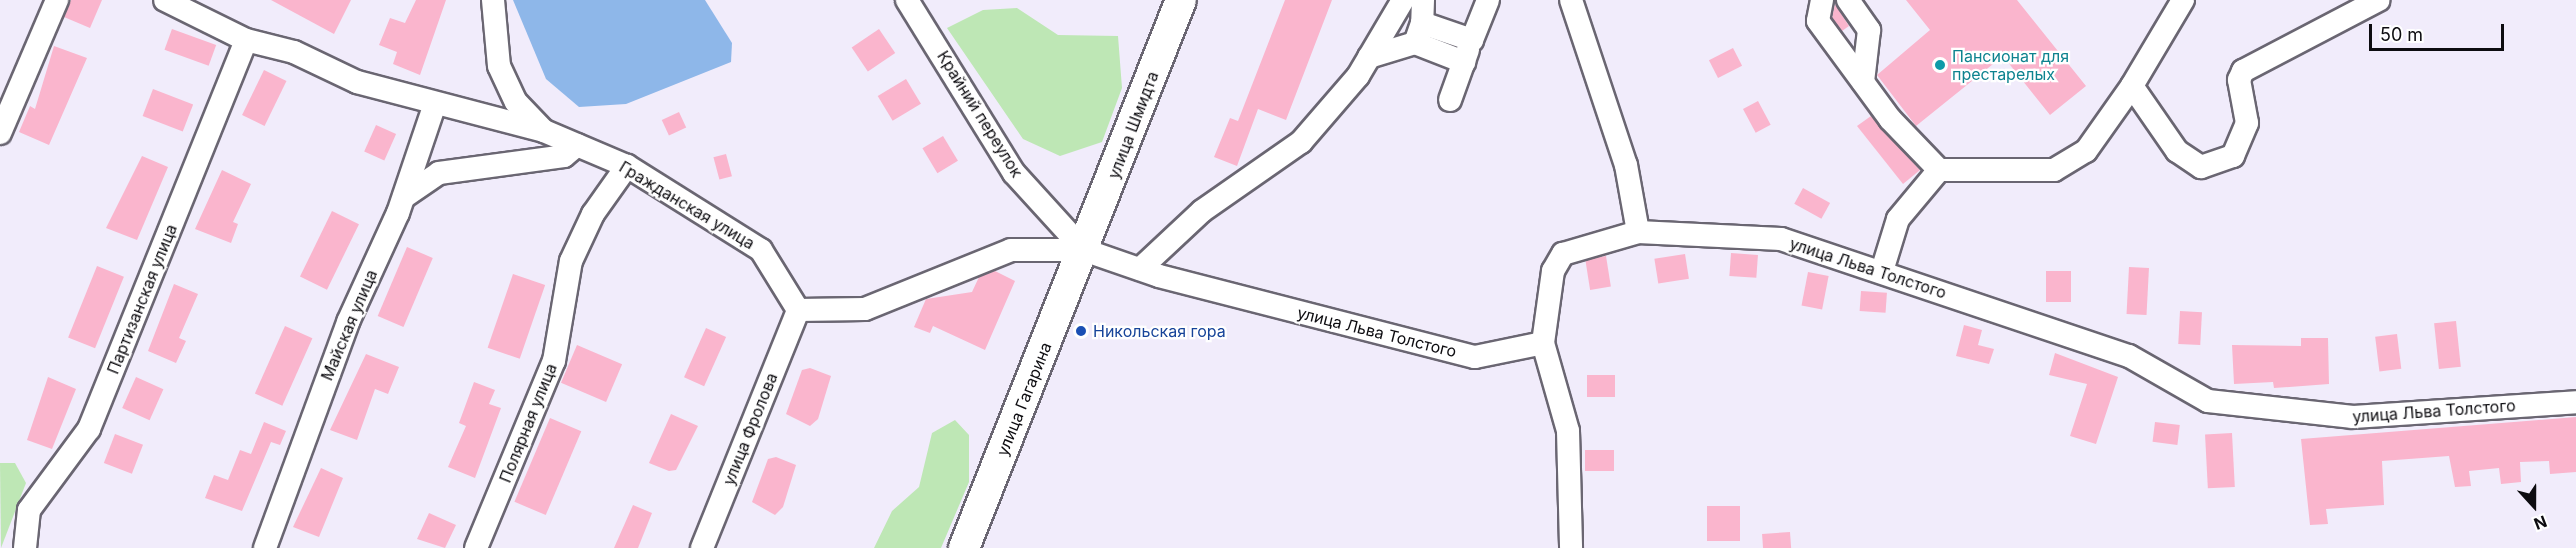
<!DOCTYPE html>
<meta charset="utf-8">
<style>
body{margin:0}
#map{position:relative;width:2576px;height:548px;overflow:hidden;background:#f1ecfb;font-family:Inter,sans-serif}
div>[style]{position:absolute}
.green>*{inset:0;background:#bee7b5}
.water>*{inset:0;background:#8eb7e9}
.building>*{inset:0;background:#fab5cd;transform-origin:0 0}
.roads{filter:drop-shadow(2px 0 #6a6672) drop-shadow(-2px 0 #6a6672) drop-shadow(0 2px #6a6672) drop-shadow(0 -2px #6a6672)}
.minor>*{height:22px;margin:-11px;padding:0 11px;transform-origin:11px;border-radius:11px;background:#fff}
.major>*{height:30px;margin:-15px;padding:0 15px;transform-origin:15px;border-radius:15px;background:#fff}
.dots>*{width:16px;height:16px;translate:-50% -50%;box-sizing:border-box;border:3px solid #fff;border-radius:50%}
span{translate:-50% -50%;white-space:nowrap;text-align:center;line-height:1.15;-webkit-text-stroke:4.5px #fff;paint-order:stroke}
.culture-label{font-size:16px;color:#0d838f}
.left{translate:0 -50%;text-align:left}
.street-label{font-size:16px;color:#0d0c10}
.transit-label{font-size:16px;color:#164399}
.north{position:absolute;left:2504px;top:476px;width:60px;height:60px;-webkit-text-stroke:4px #fff;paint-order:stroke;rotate:159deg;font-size:16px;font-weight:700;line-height:24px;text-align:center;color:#0d0c10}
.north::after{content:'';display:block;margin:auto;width:21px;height:27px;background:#0d0c10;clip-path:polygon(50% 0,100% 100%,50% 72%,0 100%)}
.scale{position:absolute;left:2369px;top:24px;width:135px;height:27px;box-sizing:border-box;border:3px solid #0d0c10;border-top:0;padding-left:8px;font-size:18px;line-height:21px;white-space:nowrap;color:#0d0c10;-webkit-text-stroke:4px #fff;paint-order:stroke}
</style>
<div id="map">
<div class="green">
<div style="clip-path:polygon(1017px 8px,1058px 35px,1118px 36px,1122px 88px,1102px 142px,1060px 156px,1023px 139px,947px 28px,983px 10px)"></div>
<div style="clip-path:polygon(955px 420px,969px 435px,969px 482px,941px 548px,874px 548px,892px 511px,919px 487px,932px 433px)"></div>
<div style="clip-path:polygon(0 463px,15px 463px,26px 483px,1px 548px)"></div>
</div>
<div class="water">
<div style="clip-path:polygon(513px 0,705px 0,732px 43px,731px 62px,626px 104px,579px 107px,546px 79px)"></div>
</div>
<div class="building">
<div style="clip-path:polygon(71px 0,102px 0,90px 28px,64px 17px)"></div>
<div style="clip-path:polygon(271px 0,351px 0,334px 34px)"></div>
<div style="clip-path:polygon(416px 0,446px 0,420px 75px,393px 64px,397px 52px,379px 45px,390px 18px,405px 23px)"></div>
<div style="clip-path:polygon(1285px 0,1332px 0,1286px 120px,1258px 109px,1237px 166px,1214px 157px,1230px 118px,1238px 121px)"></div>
<div style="clip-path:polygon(1906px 0,2017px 0,2086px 86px,2050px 115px,2003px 56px,1916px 126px,1877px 75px,1930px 30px)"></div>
<div style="clip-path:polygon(1835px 4px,1849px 26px,1842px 31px,1832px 18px)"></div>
<div style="left:172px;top:29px;width:47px;height:22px;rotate:20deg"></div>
<div style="left:879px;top:29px;width:29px;height:33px;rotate:56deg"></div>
<div style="clip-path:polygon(54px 46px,87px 58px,49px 145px,19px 132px,30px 106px,35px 109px)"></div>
<div style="left:1733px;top:48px;width:20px;height:27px;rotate:63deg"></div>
<div style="left:264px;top:70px;width:25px;height:50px;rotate:26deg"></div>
<div style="left:906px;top:79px;width:29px;height:33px;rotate:59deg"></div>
<div style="left:153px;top:89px;width:43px;height:29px;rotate:21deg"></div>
<div style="left:1758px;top:101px;width:27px;height:17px;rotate:62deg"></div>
<div style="left:679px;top:112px;width:17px;height:19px;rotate:65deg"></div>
<div style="clip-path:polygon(1871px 116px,1920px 170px,1903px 184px,1857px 126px)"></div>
<div style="left:376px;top:125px;width:22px;height:29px;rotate:24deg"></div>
<div style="left:943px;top:136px;width:29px;height:24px;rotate:59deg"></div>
<div style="left:726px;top:154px;width:23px;height:13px;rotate:75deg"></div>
<div style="clip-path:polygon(142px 156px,168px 167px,137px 240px,106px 228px)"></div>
<div style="clip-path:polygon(222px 170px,251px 184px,233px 222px,238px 224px,231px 243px,195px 229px)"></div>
<div style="left:1803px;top:188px;width:31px;height:18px;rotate:29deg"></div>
<div style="left:332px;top:211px;width:30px;height:73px;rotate:26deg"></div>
<div style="left:407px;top:247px;width:28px;height:75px;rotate:23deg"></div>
<div style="left:1731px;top:253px;width:27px;height:23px;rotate:4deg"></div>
<div style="left:1685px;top:254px;width:25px;height:31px;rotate:81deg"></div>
<div style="left:1606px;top:256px;width:31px;height:21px;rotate:81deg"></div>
<div style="left:97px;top:266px;width:29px;height:77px;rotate:22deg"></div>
<div style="left:2129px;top:267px;width:20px;height:47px;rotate:3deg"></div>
<div style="clip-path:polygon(995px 271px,1015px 281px,985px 350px,933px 326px,930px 333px,914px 327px,926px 299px,972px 292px,979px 277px)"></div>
<div style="left:2046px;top:271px;width:25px;height:31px"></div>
<div style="left:1808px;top:272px;width:21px;height:34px;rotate:11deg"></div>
<div style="left:513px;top:274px;width:34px;height:78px;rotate:19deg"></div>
<div style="clip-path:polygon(174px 284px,198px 294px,179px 338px,186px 341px,176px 363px,148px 351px)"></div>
<div style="left:1861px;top:291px;width:26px;height:20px;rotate:4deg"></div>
<div style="left:2180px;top:311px;width:22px;height:33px;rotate:3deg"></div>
<div style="left:2456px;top:321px;width:46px;height:22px;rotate:84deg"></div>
<div style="clip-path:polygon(1964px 325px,1982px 330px,1978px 345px,1994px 349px,1989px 364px,1956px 356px)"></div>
<div style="left:285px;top:326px;width:30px;height:74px;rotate:24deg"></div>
<div style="left:706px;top:328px;width:22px;height:54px;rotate:24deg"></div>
<div style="left:2397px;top:334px;width:35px;height:22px;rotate:83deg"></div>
<div style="clip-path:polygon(2301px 338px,2328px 338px,2329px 384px,2274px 388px,2273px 382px,2234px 384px,2232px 345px,2301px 346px)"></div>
<div style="left:577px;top:345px;width:49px;height:41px;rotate:23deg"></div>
<div style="clip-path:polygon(2055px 353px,2118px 377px,2096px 444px,2070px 436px,2087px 384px,2049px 375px)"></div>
<div style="clip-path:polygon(366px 354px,399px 367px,388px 394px,375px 389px,357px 440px,330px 430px)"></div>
<div style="clip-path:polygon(810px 368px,831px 376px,818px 419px,810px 426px,786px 414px,802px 370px)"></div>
<div style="left:1587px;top:375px;width:28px;height:22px"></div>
<div style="clip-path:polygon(48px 377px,76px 389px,52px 449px,27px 440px)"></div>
<div style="left:136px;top:377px;width:30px;height:34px;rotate:24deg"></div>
<div style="clip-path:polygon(474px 382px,495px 390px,489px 404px,501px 408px,475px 478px,448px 467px,466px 426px,459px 423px)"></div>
<div style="clip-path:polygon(671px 414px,698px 426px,676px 470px,669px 471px,649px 463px)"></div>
<div style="clip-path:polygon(2576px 417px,2576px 472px,2550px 474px,2549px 461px,2520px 462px,2521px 482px,2501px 484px,2499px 468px,2469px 471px,2471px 486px,2455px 487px,2449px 456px,2382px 461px,2384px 505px,2326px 509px,2328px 524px,2310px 525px,2301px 439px)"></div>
<div style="left:550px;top:418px;width:34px;height:91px;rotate:23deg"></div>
<div style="clip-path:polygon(264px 422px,286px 431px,280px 445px,271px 442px,242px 511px,205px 498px,214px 475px,228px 480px,240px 450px,251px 454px)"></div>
<div style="left:2155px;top:422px;width:25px;height:20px;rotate:7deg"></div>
<div style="left:2232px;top:433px;width:54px;height:27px;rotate:87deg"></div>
<div style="left:115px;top:434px;width:30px;height:31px;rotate:21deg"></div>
<div style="left:1585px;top:450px;width:29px;height:21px"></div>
<div style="clip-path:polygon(776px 457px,796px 465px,783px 507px,775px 515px,752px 502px,768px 459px)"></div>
<div style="clip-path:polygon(321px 468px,343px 478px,319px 537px,293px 527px)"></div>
<div style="clip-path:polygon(633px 505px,652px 513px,638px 548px,614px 548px)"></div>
<div style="left:1707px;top:506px;width:33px;height:35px"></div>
<div style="clip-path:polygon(429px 513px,456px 525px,445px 548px,417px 539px)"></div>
<div style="left:1790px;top:532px;width:16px;height:28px;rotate:86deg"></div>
</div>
<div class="roads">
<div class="minor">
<div style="left:165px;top:0;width:90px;rotate:26.3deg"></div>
<div style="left:246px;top:40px;width:49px;rotate:14deg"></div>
<div style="left:294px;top:52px;width:70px;rotate:25.5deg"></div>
<div style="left:357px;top:82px;width:193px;rotate:14.7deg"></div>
<div style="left:544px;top:131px;width:90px;rotate:22.9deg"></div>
<div style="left:627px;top:166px;width:158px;rotate:32.1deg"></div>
<div style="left:761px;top:250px;width:70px;rotate:58.3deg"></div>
<div style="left:798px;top:310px;width:67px;rotate:-0.9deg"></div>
<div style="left:865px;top:309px;width:157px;rotate:-22deg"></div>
<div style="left:1011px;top:250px;width:73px"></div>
<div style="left:1084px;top:250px;width:79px;rotate:19.1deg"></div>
<div style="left:1159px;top:276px;width:326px;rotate:14.4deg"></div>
<div style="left:1475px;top:357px;width:69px;rotate:-11.6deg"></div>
<div style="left:1543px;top:343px;width:73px;rotate:-82.1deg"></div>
<div style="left:1553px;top:271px;width:20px;rotate:-60deg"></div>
<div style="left:1563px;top:254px;width:78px;rotate:-16.3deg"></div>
<div style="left:1638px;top:232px;width:143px;rotate:2.8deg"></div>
<div style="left:1781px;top:239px;width:367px;rotate:18.6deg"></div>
<div style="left:2129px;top:356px;width:91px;rotate:29.7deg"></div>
<div style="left:2208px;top:401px;width:146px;rotate:6.3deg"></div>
<div style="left:2353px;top:417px;width:224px;rotate:-3.8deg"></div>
<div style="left:493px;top:0;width:66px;rotate:84.8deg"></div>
<div style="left:499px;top:66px;width:40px;rotate:65deg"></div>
<div style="left:516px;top:102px;width:40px;rotate:46deg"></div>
<div style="left:907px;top:0;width:203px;rotate:58.3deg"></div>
<div style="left:1014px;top:173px;width:104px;rotate:47.7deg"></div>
<div style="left:1423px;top:0;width:23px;rotate:92deg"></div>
<div style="left:1422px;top:23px;width:53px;rotate:18.8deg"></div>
<div style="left:1472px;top:40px;width:43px;rotate:-68.2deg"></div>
<div style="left:1571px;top:0;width:174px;rotate:71.6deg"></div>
<div style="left:1626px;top:165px;width:68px;rotate:79.8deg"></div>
<div style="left:1822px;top:0;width:21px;rotate:101deg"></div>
<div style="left:1818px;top:21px;width:122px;rotate:53.7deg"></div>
<div style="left:1890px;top:119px;width:71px;rotate:46.1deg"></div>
<div style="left:1848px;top:0;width:37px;rotate:55deg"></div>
<div style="left:1869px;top:30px;width:52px;rotate:96.6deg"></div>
<div style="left:2183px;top:0;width:100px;rotate:120.7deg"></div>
<div style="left:2132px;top:86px;width:79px;rotate:55.3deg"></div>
<div style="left:2177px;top:151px;width:29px;rotate:34deg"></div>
<div style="left:2201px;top:167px;width:34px;rotate:-19deg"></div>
<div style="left:2233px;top:156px;width:36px;rotate:-67deg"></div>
<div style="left:2247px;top:123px;width:44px;rotate:-100.5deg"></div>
<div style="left:2239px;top:80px;width:10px;rotate:-66deg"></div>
<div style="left:2243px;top:71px;width:153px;rotate:-27.6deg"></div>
<div style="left:1422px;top:23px;width:21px;rotate:109deg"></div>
<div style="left:1415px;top:43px;width:53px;rotate:21.2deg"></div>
<div style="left:1369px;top:57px;width:48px;rotate:-16.9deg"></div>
<div style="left:1450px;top:100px;width:53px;rotate:-70.2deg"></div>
<div style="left:0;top:133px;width:145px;rotate:-66.8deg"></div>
<div style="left:404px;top:197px;width:42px;rotate:-34.4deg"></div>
<div style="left:439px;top:173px;width:126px;rotate:-7.7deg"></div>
<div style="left:564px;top:156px;width:17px;rotate:-40deg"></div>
<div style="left:1140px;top:269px;width:85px;rotate:-43.1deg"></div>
<div style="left:1202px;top:211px;width:121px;rotate:-34.9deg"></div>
<div style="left:1301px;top:142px;width:87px;rotate:-49.2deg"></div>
<div style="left:1358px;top:76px;width:88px;rotate:-59.4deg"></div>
<div style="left:1882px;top:271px;width:54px;rotate:-72.9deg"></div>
<div style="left:1898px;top:219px;width:64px;rotate:-50.1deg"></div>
<div style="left:1939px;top:170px;width:115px"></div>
<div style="left:2054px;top:170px;width:37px;rotate:-31deg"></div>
<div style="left:2086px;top:151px;width:80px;rotate:-54.7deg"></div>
<div style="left:1543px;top:343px;width:91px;rotate:74.1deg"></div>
<div style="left:1568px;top:431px;width:117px;rotate:88.5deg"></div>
<div style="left:25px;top:548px;width:38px;rotate:-84deg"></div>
<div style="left:29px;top:510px;width:101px;rotate:-53.5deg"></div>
<div style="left:89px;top:429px;width:419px;rotate:-68deg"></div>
<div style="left:265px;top:548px;width:241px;rotate:-69.8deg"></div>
<div style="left:348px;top:322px;width:120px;rotate:-65.4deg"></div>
<div style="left:398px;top:213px;width:115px;rotate:-71.3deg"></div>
<div style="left:476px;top:548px;width:203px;rotate:-67.4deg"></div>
<div style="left:554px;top:361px;width:101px;rotate:-80.4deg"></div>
<div style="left:571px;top:261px;width:52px;rotate:-64.9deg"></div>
<div style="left:593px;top:214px;width:59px;rotate:-54.7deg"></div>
<div style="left:702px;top:548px;width:257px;rotate:-68deg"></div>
</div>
<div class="major">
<div style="left:964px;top:548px;width:589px;rotate:-68.4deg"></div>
</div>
</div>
<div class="dots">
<div style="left:1940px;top:65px;background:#0f9aa8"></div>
<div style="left:1081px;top:331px;background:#1a4fb4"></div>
</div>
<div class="culture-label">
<span class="left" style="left:1952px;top:65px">Пансионат для<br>престарелых</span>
</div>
<div class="street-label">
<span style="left:980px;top:114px;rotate:58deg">Крайний переулок</span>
<span style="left:1133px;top:125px;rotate:-69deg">улица Шмидта</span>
<span style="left:687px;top:205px;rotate:31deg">Гражданская улица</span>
<span style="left:1868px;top:268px;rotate:18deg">улица Льва Толстого</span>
<span style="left:142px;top:299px;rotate:-68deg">Партизанская улица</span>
<span style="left:349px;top:325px;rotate:-67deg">Майская улица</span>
<span style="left:1377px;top:332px;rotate:14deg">улица Льва Толстого</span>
<span style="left:1024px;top:399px;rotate:-68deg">улица Гагарина</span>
<span style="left:2434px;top:411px;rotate:-4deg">улица Льва Толстого</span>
<span style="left:528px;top:423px;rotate:-68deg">Полярная улица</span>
<span style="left:750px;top:429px;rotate:-68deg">улица Фролова</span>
</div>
<div class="transit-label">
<span class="left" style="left:1093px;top:331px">Никольская гора</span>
</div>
<div class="north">N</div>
<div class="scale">50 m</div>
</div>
